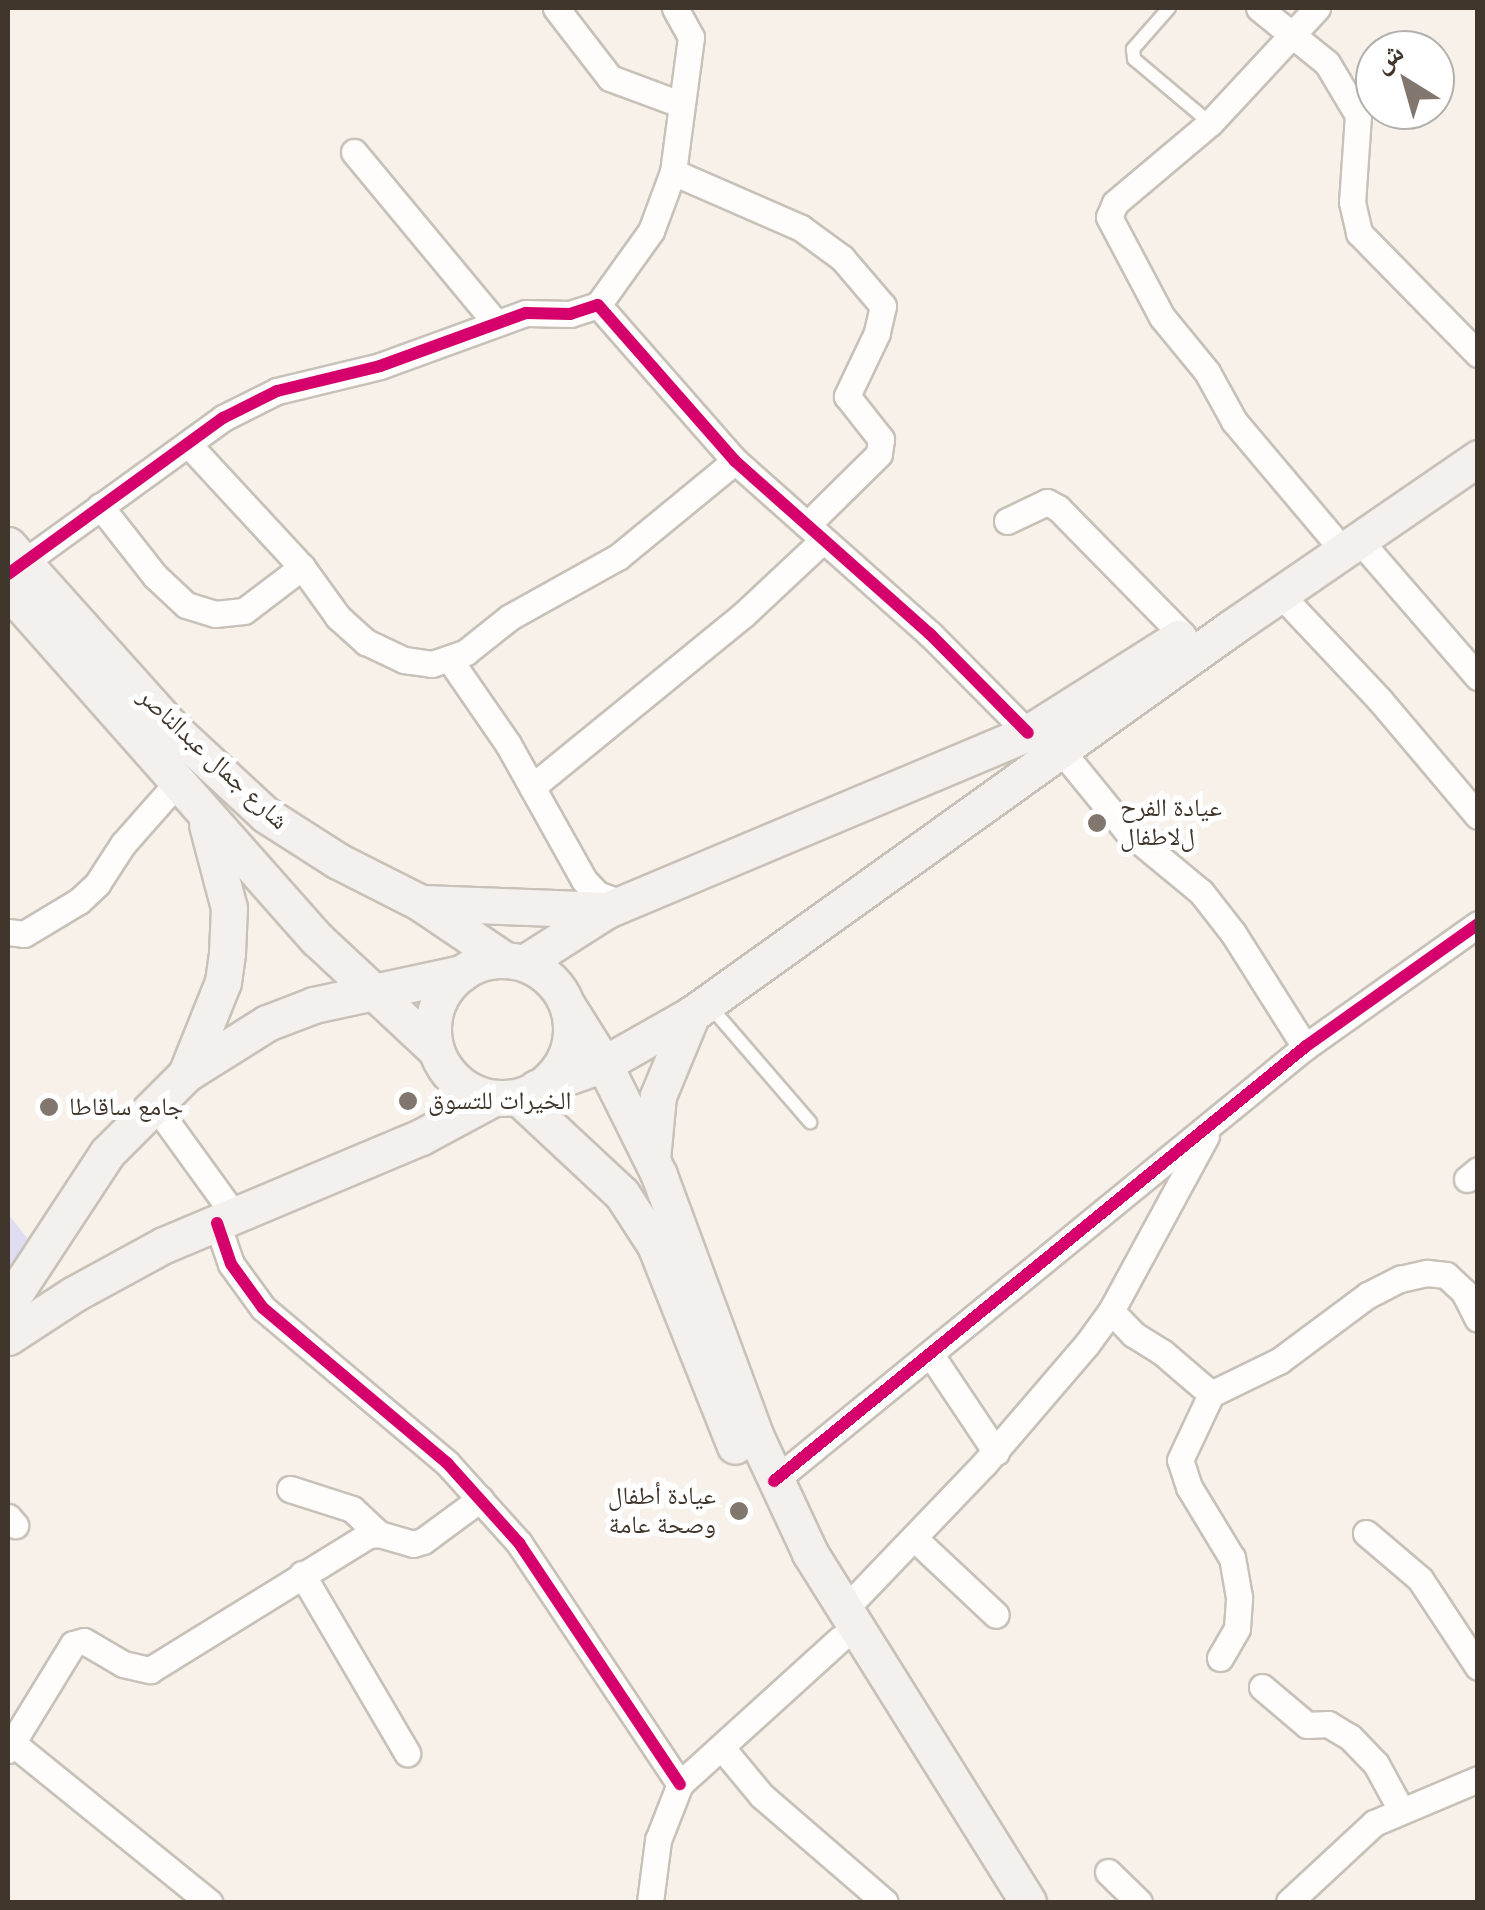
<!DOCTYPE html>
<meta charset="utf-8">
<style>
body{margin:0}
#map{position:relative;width:1485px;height:1910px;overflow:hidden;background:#f7f1ea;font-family:"Nunito Sans","Noto Naskh Arabic",sans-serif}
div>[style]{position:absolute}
.green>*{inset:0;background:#e0dcf1}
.roads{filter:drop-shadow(2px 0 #c8c1b8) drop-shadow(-2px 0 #c8c1b8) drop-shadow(0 2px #c8c1b8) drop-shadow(0 -2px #c8c1b8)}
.lane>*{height:12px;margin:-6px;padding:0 6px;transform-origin:6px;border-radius:6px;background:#fefdfc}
.street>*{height:25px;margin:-12.5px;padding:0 12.5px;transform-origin:12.5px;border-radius:12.5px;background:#fefdfc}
.secondary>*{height:35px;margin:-17.5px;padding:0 17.5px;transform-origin:17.5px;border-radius:17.5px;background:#f4f0ed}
.secondary>.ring{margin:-17.5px;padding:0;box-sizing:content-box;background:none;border:35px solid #f4f0ed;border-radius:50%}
.cycleway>*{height:12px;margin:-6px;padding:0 6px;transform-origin:6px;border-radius:6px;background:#d6006c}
.dots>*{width:28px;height:28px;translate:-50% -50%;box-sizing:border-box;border:5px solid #fff;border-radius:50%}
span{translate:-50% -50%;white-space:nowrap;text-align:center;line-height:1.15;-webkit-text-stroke:10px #fff;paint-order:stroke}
.street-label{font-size:25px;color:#41362b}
.poi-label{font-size:25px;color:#41362b}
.left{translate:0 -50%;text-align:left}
.right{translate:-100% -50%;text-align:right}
.frame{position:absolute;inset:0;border:10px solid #41362b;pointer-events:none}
.north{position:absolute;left:1355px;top:30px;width:100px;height:100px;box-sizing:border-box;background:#fff;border:2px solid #b3afaa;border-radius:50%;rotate:323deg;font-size:28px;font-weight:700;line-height:40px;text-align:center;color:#41362b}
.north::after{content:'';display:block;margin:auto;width:35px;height:45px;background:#81776e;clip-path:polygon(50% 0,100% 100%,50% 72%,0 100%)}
</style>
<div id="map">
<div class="green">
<div style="clip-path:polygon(8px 1214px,36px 1249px,8px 1292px)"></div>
</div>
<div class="roads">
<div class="lane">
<div style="left:1169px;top:8px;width:55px;rotate:131.3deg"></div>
<div style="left:1133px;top:49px;width:10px;rotate:84deg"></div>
<div style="left:1134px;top:59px;width:99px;rotate:40.1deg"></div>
<div style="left:709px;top:1005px;width:155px;rotate:49.2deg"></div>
</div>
<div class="street">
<div style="left:556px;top:8px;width:88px;rotate:52.4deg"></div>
<div style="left:610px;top:78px;width:75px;rotate:20.4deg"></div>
<div style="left:1259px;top:8px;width:87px;rotate:39deg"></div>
<div style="left:1327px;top:63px;width:61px;rotate:59.2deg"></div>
<div style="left:1358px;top:115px;width:87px;rotate:93.9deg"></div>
<div style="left:1352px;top:202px;width:32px;rotate:77deg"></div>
<div style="left:1359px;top:233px;width:170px;rotate:45.5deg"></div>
<div style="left:1317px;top:8px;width:157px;rotate:132.9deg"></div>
<div style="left:1210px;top:123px;width:124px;rotate:139.9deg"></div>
<div style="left:1115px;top:203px;width:15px;rotate:113deg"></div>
<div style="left:1109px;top:217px;width:113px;rotate:62.1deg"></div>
<div style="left:1162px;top:317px;width:71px;rotate:50.7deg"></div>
<div style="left:1207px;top:372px;width:56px;rotate:61.1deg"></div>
<div style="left:1234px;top:421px;width:150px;rotate:49.9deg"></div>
<div style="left:354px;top:152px;width:221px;rotate:50.3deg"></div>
<div style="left:673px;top:172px;width:140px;rotate:23.6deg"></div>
<div style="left:801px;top:228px;width:51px;rotate:36.2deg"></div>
<div style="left:842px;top:258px;width:63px;rotate:49.5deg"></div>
<div style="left:883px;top:306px;width:28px;rotate:103deg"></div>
<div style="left:877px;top:333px;width:70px;rotate:115.5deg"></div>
<div style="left:847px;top:396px;width:55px;rotate:51.7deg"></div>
<div style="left:881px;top:439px;width:15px;rotate:98deg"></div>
<div style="left:879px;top:454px;width:101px;rotate:135.4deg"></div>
<div style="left:598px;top:305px;width:91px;rotate:-54.4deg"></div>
<div style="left:651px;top:231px;width:63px;rotate:-69.6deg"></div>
<div style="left:673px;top:172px;width:136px;rotate:-82.4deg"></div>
<div style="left:691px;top:37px;width:33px;rotate:-119deg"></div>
<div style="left:188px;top:444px;width:168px;rotate:47.2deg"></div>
<div style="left:100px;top:506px;width:89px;rotate:51.8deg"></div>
<div style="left:155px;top:576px;width:42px;rotate:43.1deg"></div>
<div style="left:186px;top:605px;width:30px;rotate:17deg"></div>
<div style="left:215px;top:614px;width:29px;rotate:-6deg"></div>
<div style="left:244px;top:611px;width:73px;rotate:-37.2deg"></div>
<div style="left:302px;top:567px;width:62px;rotate:54.2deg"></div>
<div style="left:338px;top:617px;width:38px;rotate:42deg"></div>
<div style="left:366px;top:642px;width:42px;rotate:25.3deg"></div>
<div style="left:404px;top:660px;width:28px;rotate:8deg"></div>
<div style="left:432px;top:664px;width:36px;rotate:-19deg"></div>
<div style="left:466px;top:652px;width:56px;rotate:-38.5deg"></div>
<div style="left:510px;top:617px;width:124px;rotate:-29.1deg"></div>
<div style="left:618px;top:557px;width:151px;rotate:-39.4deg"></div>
<div style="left:1007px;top:521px;width:44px;rotate:-25.4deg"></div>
<div style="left:1047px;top:502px;width:13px;rotate:29deg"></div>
<div style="left:1058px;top:508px;width:178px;rotate:45.5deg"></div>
<div style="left:1360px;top:541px;width:180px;rotate:49.1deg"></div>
<div style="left:12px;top:571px;width:261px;rotate:-35.9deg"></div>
<div style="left:223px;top:418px;width:60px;rotate:-26.6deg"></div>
<div style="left:277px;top:391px;width:106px;rotate:-13.6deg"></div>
<div style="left:380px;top:366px;width:155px;rotate:-20deg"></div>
<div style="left:526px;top:313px;width:44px;rotate:1.3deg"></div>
<div style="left:570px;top:314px;width:29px;rotate:-18deg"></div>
<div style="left:598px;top:305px;width:208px;rotate:48.7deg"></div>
<div style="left:735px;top:461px;width:261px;rotate:41.6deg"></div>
<div style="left:930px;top:634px;width:139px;rotate:45.3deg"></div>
<div style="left:1281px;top:595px;width:143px;rotate:46.7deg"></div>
<div style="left:1379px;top:699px;width:153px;rotate:49.8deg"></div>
<div style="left:450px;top:660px;width:102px;rotate:55.4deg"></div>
<div style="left:508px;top:744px;width:156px;rotate:60.8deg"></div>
<div style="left:584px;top:880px;width:19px;rotate:47deg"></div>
<div style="left:597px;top:894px;width:29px;rotate:20deg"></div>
<div style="left:1060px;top:749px;width:104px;rotate:50.8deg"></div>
<div style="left:1126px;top:830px;width:97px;rotate:39.6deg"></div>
<div style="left:1201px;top:892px;width:52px;rotate:52deg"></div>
<div style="left:1233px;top:933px;width:135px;rotate:57.7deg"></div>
<div style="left:532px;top:787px;width:274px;rotate:-39.2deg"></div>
<div style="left:744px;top:614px;width:108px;rotate:-43.1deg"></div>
<div style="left:8px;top:932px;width:16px;rotate:7deg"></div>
<div style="left:24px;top:934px;width:64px;rotate:-31deg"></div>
<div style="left:79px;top:901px;width:25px;rotate:-43deg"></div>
<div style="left:97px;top:884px;width:48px;rotate:-57deg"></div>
<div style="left:123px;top:844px;width:81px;rotate:-48.5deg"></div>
<div style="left:154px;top:1104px;width:138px;rotate:54.1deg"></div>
<div style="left:1467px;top:1179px;width:14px;rotate:-39deg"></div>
<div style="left:217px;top:1223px;width:43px;rotate:71.1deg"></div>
<div style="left:231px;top:1264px;width:54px;rotate:54deg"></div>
<div style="left:263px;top:1308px;width:241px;rotate:40.1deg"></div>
<div style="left:447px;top:1463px;width:108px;rotate:48deg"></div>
<div style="left:519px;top:1543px;width:290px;rotate:56.3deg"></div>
<div style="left:1111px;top:1311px;width:32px;rotate:46deg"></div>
<div style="left:1133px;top:1334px;width:34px;rotate:32deg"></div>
<div style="left:1162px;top:1352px;width:65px;rotate:40.6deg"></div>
<div style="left:931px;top:1355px;width:117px;rotate:56.2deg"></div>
<div style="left:774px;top:1481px;width:686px;rotate:-39.26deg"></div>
<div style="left:1305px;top:1047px;width:212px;rotate:-35.4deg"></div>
<div style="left:290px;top:1489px;width:65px;rotate:17.9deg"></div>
<div style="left:352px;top:1509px;width:37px;rotate:43deg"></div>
<div style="left:8px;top:1517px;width:11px;rotate:49deg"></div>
<div style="left:1366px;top:1533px;width:71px;rotate:40.4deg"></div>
<div style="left:1420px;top:1579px;width:105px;rotate:56.6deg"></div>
<div style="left:914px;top:1538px;width:112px;rotate:43.2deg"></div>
<div style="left:302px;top:1574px;width:208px;rotate:59.6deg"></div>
<div style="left:844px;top:1610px;width:202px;rotate:-46.2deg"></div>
<div style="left:984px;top:1464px;width:158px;rotate:-49.4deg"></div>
<div style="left:1087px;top:1344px;width:41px;rotate:-54deg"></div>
<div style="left:1111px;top:1311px;width:199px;rotate:-61.5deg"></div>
<div style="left:1220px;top:1658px;width:34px;rotate:-60deg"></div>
<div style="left:1237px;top:1628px;width:31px;rotate:-86deg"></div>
<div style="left:1239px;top:1597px;width:40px;rotate:-100deg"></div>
<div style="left:1232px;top:1558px;width:83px;rotate:-121.2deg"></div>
<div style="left:1189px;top:1487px;width:28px;rotate:-108deg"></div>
<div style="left:1180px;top:1460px;width:73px;rotate:-64.8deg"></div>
<div style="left:1211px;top:1394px;width:76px;rotate:-25.9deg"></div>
<div style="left:1279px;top:1361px;width:111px;rotate:-36.6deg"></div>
<div style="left:1368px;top:1295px;width:36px;rotate:-27deg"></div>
<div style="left:1400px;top:1279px;width:28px;rotate:-13deg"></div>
<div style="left:1427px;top:1273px;width:19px;rotate:6deg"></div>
<div style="left:1446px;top:1275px;width:25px;rotate:43deg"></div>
<div style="left:1464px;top:1292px;width:30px;rotate:63deg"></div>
<div style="left:1262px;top:1687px;width:59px;rotate:40.2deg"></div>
<div style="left:1307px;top:1725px;width:21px;rotate:-3deg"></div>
<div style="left:1328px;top:1724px;width:26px;rotate:31deg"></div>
<div style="left:1350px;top:1737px;width:37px;rotate:46deg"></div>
<div style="left:1376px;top:1764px;width:50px;rotate:61.4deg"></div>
<div style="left:15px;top:1745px;width:250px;rotate:39deg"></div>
<div style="left:722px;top:1748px;width:62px;rotate:50.2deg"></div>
<div style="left:762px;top:1796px;width:162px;rotate:40.8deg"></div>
<div style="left:8px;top:1750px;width:124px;rotate:-58.5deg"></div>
<div style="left:73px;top:1644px;width:11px;rotate:-15deg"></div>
<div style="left:84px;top:1641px;width:45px;rotate:30.5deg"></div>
<div style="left:123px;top:1664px;width:28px;rotate:13deg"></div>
<div style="left:150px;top:1670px;width:257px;rotate:-31.7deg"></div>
<div style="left:369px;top:1535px;width:10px;rotate:-6deg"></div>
<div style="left:379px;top:1534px;width:35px;rotate:16deg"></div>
<div style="left:413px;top:1544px;width:10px;rotate:-17deg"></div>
<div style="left:423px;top:1541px;width:71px;rotate:-36.4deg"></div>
<div style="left:1108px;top:1872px;width:43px;rotate:44.1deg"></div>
<div style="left:650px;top:1902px;width:63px;rotate:-82.6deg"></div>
<div style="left:658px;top:1840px;width:60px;rotate:-68.6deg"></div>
<div style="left:680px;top:1784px;width:215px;rotate:-42.2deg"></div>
<div style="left:1289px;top:1902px;width:116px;rotate:-42.9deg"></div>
<div style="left:1374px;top:1823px;width:113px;rotate:-22.9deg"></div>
</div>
<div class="secondary">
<div style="left:8px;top:545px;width:246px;rotate:48.1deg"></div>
<div style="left:172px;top:728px;width:128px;rotate:42.8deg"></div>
<div style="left:266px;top:815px;width:85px;rotate:32.6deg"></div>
<div style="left:338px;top:861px;width:91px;rotate:26.8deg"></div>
<div style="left:419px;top:902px;width:104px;rotate:34deg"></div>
<div style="left:8px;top:590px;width:466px;rotate:48.5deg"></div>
<div style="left:317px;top:939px;width:163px;rotate:43deg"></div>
<div style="left:423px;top:903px;width:184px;rotate:2.2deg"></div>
<div class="ring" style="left:433px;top:960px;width:103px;height:103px"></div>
<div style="left:524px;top:963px;width:98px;rotate:-32.6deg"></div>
<div style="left:607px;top:910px;width:457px;rotate:-22.8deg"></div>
<div style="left:1028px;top:733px;width:178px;rotate:-32.3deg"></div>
<div style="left:567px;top:1005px;width:70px;rotate:57.9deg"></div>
<div style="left:604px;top:1064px;width:124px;rotate:63.6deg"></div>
<div style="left:659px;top:1175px;width:279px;rotate:69.7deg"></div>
<div style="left:756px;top:1437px;width:128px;rotate:65deg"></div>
<div style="left:810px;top:1553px;width:411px;rotate:58deg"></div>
<div style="left:186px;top:1074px;width:99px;rotate:-68.1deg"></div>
<div style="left:223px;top:982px;width:29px;rotate:-82deg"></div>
<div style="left:227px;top:953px;width:45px;rotate:-87.5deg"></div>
<div style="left:229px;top:908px;width:86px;rotate:-104.8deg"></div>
<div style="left:536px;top:1088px;width:72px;rotate:-19.4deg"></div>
<div style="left:604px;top:1064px;width:101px;rotate:-29.6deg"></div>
<div style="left:692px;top:1014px;width:663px;rotate:-35.61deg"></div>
<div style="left:1231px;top:628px;width:300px;rotate:-34.5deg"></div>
<div style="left:518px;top:1097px;width:142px;rotate:43deg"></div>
<div style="left:622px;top:1194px;width:61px;rotate:57.1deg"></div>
<div style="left:655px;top:1245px;width:216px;rotate:68.3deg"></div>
<div style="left:652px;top:1159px;width:63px;rotate:-84.6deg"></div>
<div style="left:658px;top:1096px;width:89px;rotate:-67.5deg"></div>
<div style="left:8px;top:1304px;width:181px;rotate:-56.7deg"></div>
<div style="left:107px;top:1153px;width:112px;rotate:-45deg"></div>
<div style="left:186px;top:1074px;width:96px;rotate:-32.2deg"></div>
<div style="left:267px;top:1023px;width:50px;rotate:-21deg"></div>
<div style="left:314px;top:1005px;width:151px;rotate:-12.2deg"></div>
<div style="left:8px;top:1337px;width:79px;rotate:-33.1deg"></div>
<div style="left:74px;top:1294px;width:102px;rotate:-28.6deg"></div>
<div style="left:164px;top:1245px;width:279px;rotate:-22.8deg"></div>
<div style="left:421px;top:1137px;width:78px;rotate:-28.2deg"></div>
</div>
</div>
<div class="cycleway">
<div style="left:8px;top:574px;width:266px;rotate:-36deg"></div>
<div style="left:223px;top:418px;width:60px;rotate:-26.6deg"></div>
<div style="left:277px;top:391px;width:106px;rotate:-13.6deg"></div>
<div style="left:380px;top:366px;width:155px;rotate:-20deg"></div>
<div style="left:526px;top:313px;width:44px;rotate:1.3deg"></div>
<div style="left:570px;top:314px;width:29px;rotate:-18deg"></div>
<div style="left:598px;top:305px;width:208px;rotate:48.7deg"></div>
<div style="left:735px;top:461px;width:261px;rotate:41.6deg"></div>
<div style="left:930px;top:634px;width:139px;rotate:45.3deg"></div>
<div style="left:217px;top:1223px;width:43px;rotate:71.1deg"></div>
<div style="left:231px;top:1264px;width:54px;rotate:54deg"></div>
<div style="left:263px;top:1308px;width:241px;rotate:40.1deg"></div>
<div style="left:447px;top:1463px;width:108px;rotate:48deg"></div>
<div style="left:519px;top:1543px;width:290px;rotate:56.3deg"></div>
<div style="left:774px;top:1481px;width:686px;rotate:-39.26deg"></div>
<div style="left:1305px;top:1047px;width:212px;rotate:-35.4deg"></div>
</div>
<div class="dots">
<div style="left:1097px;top:823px;background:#81776e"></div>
<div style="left:408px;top:1101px;background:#81776e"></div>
<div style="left:49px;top:1107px;background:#81776e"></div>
<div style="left:739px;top:1511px;background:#81776e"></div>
</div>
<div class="street-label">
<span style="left:213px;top:759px;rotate:43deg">شارع جمال عبدالناصر</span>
</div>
<div class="poi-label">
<span class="left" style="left:1120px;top:823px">عيادة الفرح<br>لﻻطفال</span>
<span class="left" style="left:428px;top:1101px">الخيرات للتسوق</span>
<span class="left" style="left:69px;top:1107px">جامع ساقاطا</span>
<span class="right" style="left:716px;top:1511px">عيادة أطفال<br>وصحة عامة</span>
</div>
<div class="frame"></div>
<div class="north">ش</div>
</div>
